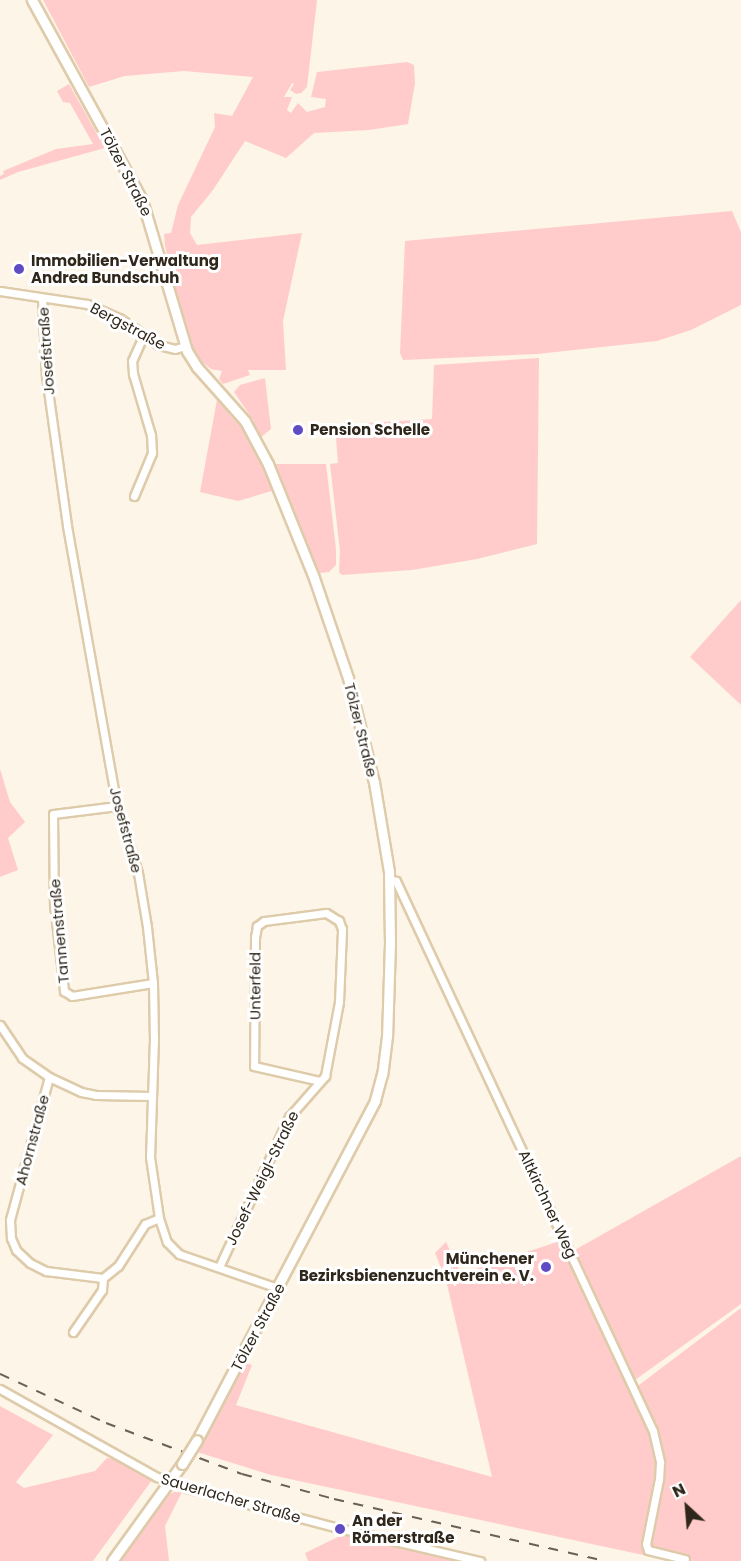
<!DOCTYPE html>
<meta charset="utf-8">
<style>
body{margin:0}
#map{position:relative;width:741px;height:1561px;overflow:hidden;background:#fdf5e8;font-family:Poppins,sans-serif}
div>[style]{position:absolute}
.green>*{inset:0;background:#ffcccb}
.roads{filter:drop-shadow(2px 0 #decbaa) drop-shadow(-2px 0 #decbaa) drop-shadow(0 2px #decbaa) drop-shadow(0 -2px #decbaa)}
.minor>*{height:7px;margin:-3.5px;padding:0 3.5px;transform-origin:3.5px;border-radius:3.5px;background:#fff}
.secondary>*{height:9px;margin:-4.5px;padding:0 4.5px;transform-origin:4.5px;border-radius:4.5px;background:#fff}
.rail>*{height:2px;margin-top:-1px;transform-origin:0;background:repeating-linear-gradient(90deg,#696154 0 10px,transparent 0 20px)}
.bridges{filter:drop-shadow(2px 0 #decbaa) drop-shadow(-2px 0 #decbaa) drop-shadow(0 2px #decbaa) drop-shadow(0 -2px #decbaa)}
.secondary-bridge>*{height:9px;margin:-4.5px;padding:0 4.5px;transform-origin:4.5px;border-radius:4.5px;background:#fff}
.dots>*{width:16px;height:16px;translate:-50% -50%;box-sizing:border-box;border:3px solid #fff;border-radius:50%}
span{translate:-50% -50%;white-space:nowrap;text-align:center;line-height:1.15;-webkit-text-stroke:6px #fff;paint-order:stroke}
.street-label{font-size:15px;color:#2f271b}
.poi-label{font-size:15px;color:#2f271b;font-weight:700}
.left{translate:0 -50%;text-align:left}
.right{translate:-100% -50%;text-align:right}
.north{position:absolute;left:657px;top:1477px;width:60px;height:60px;-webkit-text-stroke:4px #fff;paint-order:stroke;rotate:334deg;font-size:16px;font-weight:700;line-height:24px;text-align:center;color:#2f271b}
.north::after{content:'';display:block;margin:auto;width:21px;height:27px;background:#2f271b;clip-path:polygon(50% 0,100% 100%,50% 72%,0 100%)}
</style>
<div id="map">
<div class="green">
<div style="clip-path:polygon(43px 0,317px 0,307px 87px,301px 93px,296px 94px,290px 90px,294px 84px,292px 83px,284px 97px,292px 97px,287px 110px,291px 113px,298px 103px,307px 112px,325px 107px,326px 99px,311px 97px,317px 72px,407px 62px,414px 65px,415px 83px,408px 124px,369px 130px,314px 133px,286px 158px,245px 141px,213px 190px,191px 217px,190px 233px,197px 245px,302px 233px,283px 321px,286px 370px,248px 370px,250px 375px,223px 384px,219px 379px,222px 371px,211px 369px,201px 361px,185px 334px,165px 246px,164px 234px,171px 233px,178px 205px,215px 127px,214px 113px,232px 116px,253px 77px,184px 71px,125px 76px,89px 87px)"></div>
<div style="clip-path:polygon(69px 84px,105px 148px,18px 172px,0 180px,0 176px,4px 174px,3px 171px,56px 149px,93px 144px,70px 103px,63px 102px,57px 91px)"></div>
<div style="clip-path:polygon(732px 211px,741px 232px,741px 305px,691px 330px,657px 341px,537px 354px,403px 360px,400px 353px,405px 241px)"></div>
<div style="clip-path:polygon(539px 358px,537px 544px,477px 559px,412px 570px,342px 575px,339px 572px,340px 551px,330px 464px,338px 463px,335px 425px,432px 419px,434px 365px)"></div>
<div style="clip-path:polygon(265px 378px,271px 429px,260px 438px,253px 420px,234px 392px,240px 385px)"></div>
<div style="clip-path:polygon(217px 400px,252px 440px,275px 490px,238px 501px,200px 492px)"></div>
<div style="clip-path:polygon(272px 464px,326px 464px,336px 549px,336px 565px,329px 572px,320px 573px,314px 569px)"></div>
<div style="clip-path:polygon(741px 600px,741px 705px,690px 657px)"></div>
<div style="clip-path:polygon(0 769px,10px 802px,25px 822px,8px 838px,18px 870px,0 877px)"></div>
<div style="clip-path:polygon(741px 1156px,741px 1304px,635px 1380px,573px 1251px)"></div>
<div style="clip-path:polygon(563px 1240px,631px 1391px,741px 1308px,741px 1561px,671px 1561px,271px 1475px,197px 1452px,246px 1363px,252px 1365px,236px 1405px,492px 1477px,446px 1280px,435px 1253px,446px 1242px,461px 1274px)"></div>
<div style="clip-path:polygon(0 1406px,53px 1435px,16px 1482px,24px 1488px,95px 1471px,107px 1458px,115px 1459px,152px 1480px,93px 1561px,0 1561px)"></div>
<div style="clip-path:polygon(174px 1492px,182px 1492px,165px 1526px,169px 1561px,120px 1561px,166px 1496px)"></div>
<div style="clip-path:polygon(344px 1534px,460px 1561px,308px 1561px,305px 1553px)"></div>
</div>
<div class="roads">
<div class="minor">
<div style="left:0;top:291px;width:88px;rotate:8.5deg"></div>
<div style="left:87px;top:304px;width:35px;rotate:24deg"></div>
<div style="left:119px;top:318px;width:48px;rotate:34deg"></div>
<div style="left:159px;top:345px;width:16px;rotate:14deg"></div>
<div style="left:175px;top:349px;width:10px;rotate:-17deg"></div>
<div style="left:42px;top:299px;width:77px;rotate:87deg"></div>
<div style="left:46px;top:376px;width:151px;rotate:82deg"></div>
<div style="left:67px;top:526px;width:284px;rotate:79.9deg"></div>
<div style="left:117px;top:806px;width:70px;rotate:72.6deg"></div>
<div style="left:138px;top:873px;width:55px;rotate:80.5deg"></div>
<div style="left:147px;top:927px;width:56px;rotate:83.9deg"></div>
<div style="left:153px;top:983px;width:55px;rotate:89deg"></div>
<div style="left:154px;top:1038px;width:119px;rotate:91.9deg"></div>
<div style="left:150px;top:1157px;width:62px;rotate:81.6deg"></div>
<div style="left:159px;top:1218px;width:25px;rotate:72deg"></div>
<div style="left:167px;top:1242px;width:17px;rotate:45deg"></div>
<div style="left:179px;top:1254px;width:105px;rotate:19deg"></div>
<div style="left:134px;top:496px;width:47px;rotate:-67.3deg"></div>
<div style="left:152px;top:453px;width:18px;rotate:-93deg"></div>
<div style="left:151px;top:435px;width:64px;rotate:-106.4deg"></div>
<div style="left:133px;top:374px;width:13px;rotate:-94deg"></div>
<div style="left:132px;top:361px;width:27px;rotate:-66deg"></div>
<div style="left:117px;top:806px;width:64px;rotate:172.9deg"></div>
<div style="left:53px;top:814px;width:90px;rotate:89.4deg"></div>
<div style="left:54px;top:904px;width:88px;rotate:83.4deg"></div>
<div style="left:64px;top:991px;width:9px;rotate:32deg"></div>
<div style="left:72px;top:996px;width:82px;rotate:-9.1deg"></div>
<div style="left:389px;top:879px;width:7px;rotate:16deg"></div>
<div style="left:396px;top:881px;width:607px;rotate:64.95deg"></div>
<div style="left:653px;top:1431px;width:32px;rotate:77deg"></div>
<div style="left:660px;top:1462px;width:17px;rotate:93deg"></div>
<div style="left:659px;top:1479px;width:66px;rotate:101.3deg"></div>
<div style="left:646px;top:1544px;width:6px;rotate:72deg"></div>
<div style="left:648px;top:1550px;width:38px;rotate:14deg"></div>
<div style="left:0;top:1025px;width:40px;rotate:56deg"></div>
<div style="left:22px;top:1058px;width:33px;rotate:35deg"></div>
<div style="left:49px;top:1077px;width:35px;rotate:25deg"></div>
<div style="left:81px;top:1092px;width:15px;rotate:11deg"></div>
<div style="left:96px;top:1095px;width:56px;rotate:1deg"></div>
<div style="left:49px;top:1077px;width:148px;rotate:105.3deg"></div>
<div style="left:10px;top:1220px;width:18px;rotate:87deg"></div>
<div style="left:11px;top:1238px;width:13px;rotate:67deg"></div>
<div style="left:16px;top:1250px;width:19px;rotate:43deg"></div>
<div style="left:30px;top:1263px;width:18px;rotate:27deg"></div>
<div style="left:46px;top:1271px;width:57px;rotate:7deg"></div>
<div style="left:103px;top:1278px;width:19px;rotate:-39deg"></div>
<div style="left:118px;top:1266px;width:50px;rotate:-57.3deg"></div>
<div style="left:145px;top:1224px;width:15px;rotate:-23deg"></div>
<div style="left:219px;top:1267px;width:166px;rotate:-65deg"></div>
<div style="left:289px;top:1117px;width:55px;rotate:-48.7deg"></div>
<div style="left:325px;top:1076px;width:75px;rotate:-79.3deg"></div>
<div style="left:339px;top:1002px;width:73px;rotate:-87.6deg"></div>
<div style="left:342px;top:929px;width:9px;rotate:-111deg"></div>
<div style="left:339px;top:921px;width:15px;rotate:-148deg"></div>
<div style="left:326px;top:913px;width:63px;rotate:172.6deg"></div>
<div style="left:264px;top:921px;width:9px;rotate:144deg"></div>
<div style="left:257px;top:926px;width:11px;rotate:100deg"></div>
<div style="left:255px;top:937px;width:129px;rotate:90.4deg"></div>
<div style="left:254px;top:1066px;width:68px;rotate:12.8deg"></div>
<div style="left:73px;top:1332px;width:51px;rotate:-55.4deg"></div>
<div style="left:102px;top:1290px;width:12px;rotate:-85deg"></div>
<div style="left:0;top:1389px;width:180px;rotate:29.3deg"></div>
<div style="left:157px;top:1477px;width:32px;rotate:20deg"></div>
<div style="left:187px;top:1488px;width:156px;rotate:14.8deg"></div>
<div style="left:338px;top:1528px;width:146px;rotate:13.1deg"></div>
</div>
<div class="secondary">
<div style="left:32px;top:0;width:228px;rotate:61.2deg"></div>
<div style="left:142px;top:200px;width:158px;rotate:73.4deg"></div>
<div style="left:187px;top:351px;width:19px;rotate:58deg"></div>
<div style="left:197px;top:367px;width:72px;rotate:48.4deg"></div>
<div style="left:245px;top:421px;width:49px;rotate:61.9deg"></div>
<div style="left:268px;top:464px;width:123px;rotate:68deg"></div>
<div style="left:314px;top:578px;width:106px;rotate:71.2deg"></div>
<div style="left:348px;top:678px;width:107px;rotate:76deg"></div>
<div style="left:374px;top:782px;width:91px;rotate:80.5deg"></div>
<div style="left:389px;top:872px;width:71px;rotate:89.2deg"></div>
<div style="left:390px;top:943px;width:93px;rotate:91.8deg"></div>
<div style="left:387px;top:1036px;width:38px;rotate:97deg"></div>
<div style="left:382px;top:1074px;width:28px;rotate:105deg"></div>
<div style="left:375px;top:1101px;width:383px;rotate:117.7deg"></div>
<div style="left:112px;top:1561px;width:120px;rotate:-54.2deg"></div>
</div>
</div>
<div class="rail">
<div style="left:0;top:1374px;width:117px;rotate:24.8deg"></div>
<div style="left:106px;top:1423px;width:145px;rotate:20.6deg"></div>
<div style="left:242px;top:1474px;width:95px;rotate:15.2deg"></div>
<div style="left:334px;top:1499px;width:277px;rotate:12.9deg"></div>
</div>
<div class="bridges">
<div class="secondary-bridge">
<div style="left:182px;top:1464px;width:28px;rotate:-58deg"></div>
</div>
</div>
<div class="dots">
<div style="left:19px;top:269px;background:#5f4cc5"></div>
<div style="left:298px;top:430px;background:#5f4cc5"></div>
<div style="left:546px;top:1267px;background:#5f4cc5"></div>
<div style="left:340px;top:1529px;background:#5f4cc5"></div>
</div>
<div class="street-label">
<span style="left:126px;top:172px;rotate:63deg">Tölzer Straße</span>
<span style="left:128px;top:326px;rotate:28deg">Bergstraße</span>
<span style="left:46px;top:351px;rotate:-94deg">Josefstraße</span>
<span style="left:361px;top:730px;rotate:76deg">Tölzer Straße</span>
<span style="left:126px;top:830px;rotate:75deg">Josefstraße</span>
<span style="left:59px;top:931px;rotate:-95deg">Tannenstraße</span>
<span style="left:255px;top:986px;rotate:-90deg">Unterfeld</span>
<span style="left:32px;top:1140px;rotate:-75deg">Ahornstraße</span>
<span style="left:262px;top:1178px;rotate:-64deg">Josef-Weigl-Straße</span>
<span style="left:548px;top:1204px;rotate:65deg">Altkirchner Weg</span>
<span style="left:258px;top:1327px;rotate:-62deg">Tölzer Straße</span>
<span style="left:231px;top:1498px;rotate:16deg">Sauerlacher Straße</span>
</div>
<div class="poi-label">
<span class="left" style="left:31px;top:269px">Immobilien-Verwaltung<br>Andrea Bundschuh</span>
<span class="left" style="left:310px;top:430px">Pension Schelle</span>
<span class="right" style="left:534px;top:1267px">Münchener<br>Bezirksbienenzuchtverein e. V.</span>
<span class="left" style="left:352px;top:1529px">An der<br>Römerstraße</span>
</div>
<div class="north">N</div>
</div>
